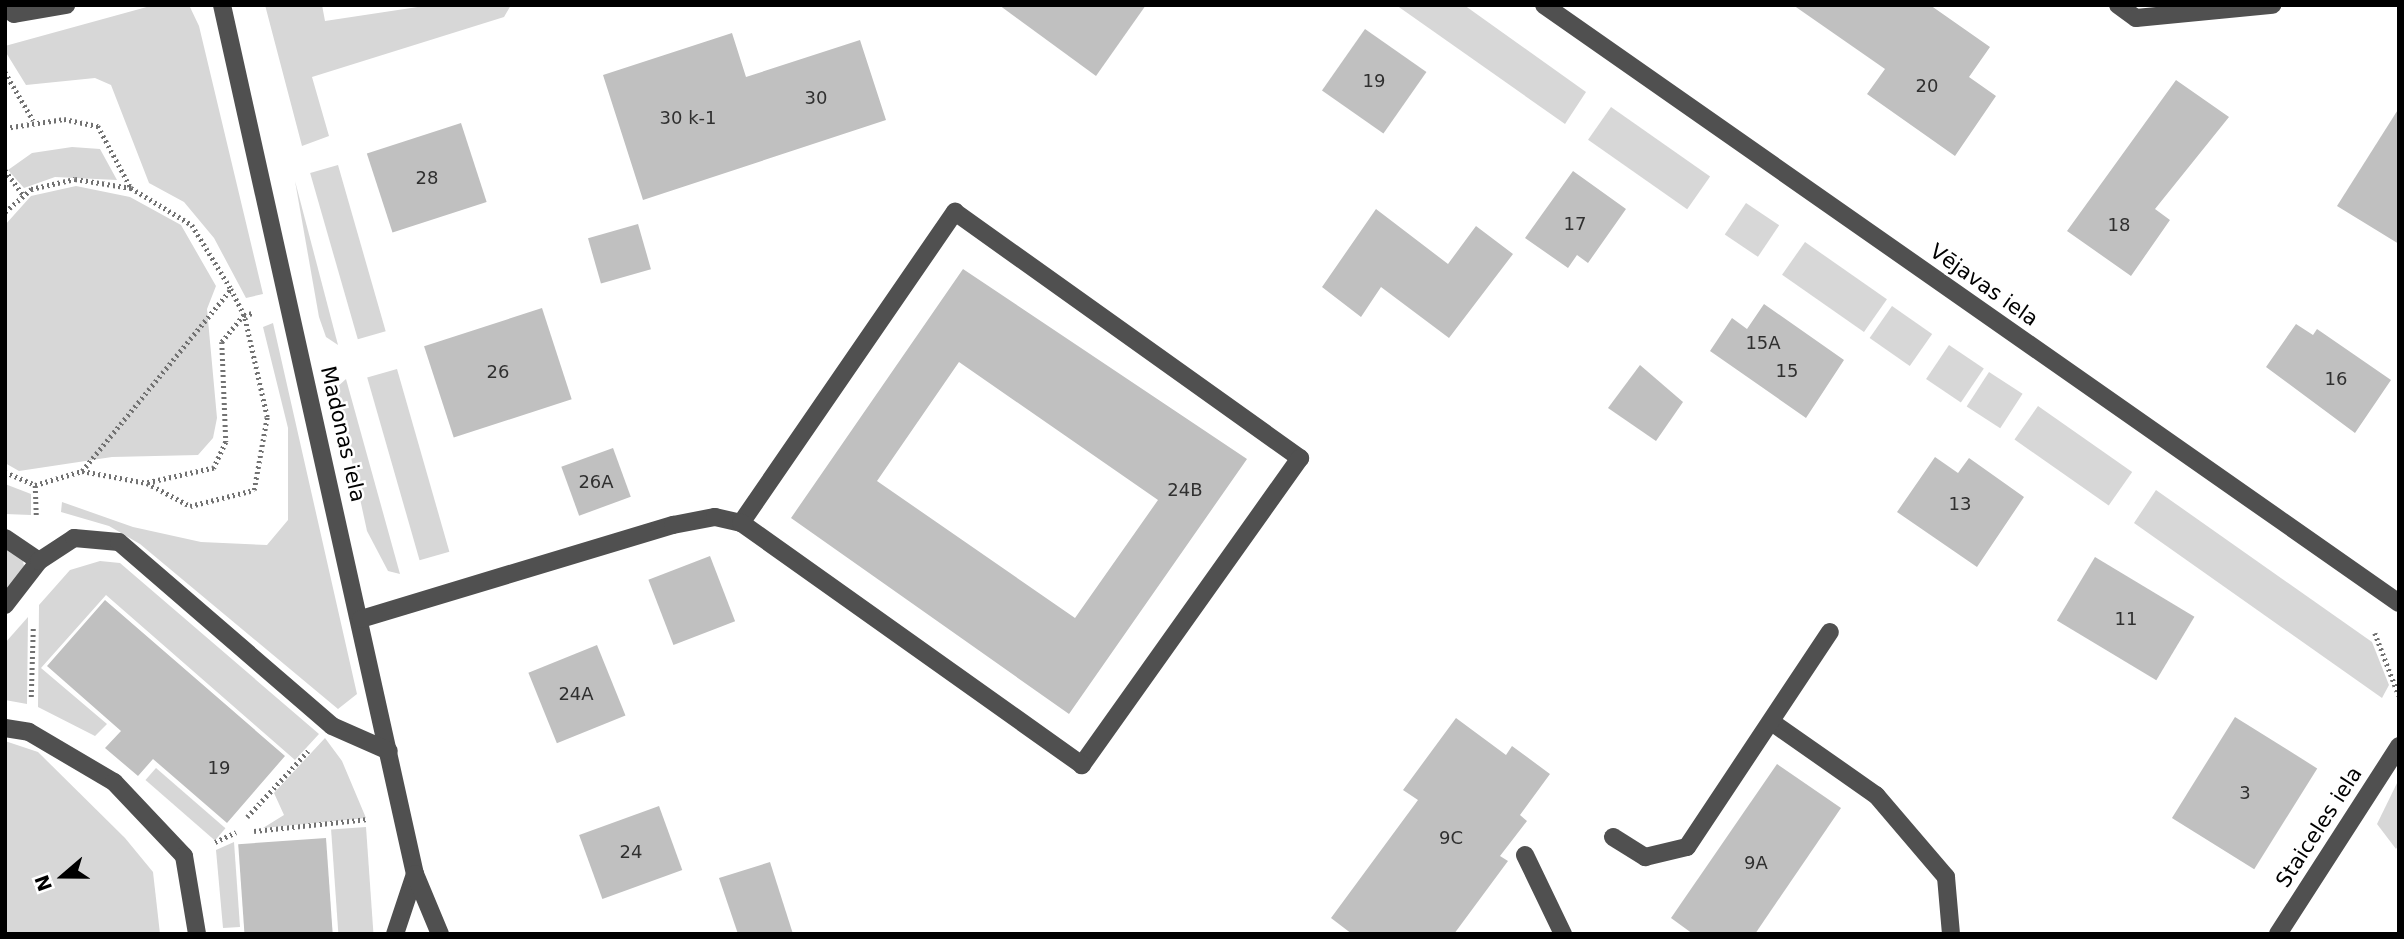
<!DOCTYPE html>
<meta charset="utf-8">
<style>
body{margin:0}
#map{position:relative;width:2404px;height:939px;overflow:hidden;background:#fff;font-family:"DejaVu Sans",sans-serif}
div>[style]{position:absolute}
.green>*{inset:0;background:#d7d7d7;transform-origin:0 0}
.building>*{inset:0;background:#c0c0c0;transform-origin:0 0}
.path>*{height:4.5px;margin-top:-2.25px;transform-origin:0;background:repeating-linear-gradient(90deg,#727272 0 2px,transparent 0 5.5px)}
.minor>*{height:18px;margin:-9px;padding:0 9px;transform-origin:9px;border-radius:9px;background:#505050}
span{translate:-50% -50%;white-space:nowrap;text-align:center;line-height:1.15;-webkit-text-stroke:5px #fff;paint-order:stroke}
.number-label{font-size:18px;color:#303030}
.number-label span{-webkit-text-stroke-width:0}
.street-label{font-size:21px;color:#000}
.frame{position:absolute;inset:0;border:7px solid #000;pointer-events:none}
.north{position:absolute;left:28px;top:841px;width:70px;height:70px;-webkit-text-stroke:5px #fff;paint-order:stroke;rotate:250deg;font-size:19px;font-weight:700;line-height:28px;text-align:center;color:#000}
.north::after{content:'';display:block;margin:auto;width:24px;height:32px;background:#000;clip-path:polygon(50% 0,100% 100%,50% 72%,0 100%)}
</style>
<div id="map">
<div class="green">
<div style="clip-path:polygon(154px 5px,189px 5px,199px 26px,263px 294px,246px 298px,214px 238px,184px 202px,149px 183px,111px 85px,95px 78px,26px 85px,5px 51px,5px 46px)"></div>
<div style="clip-path:polygon(265px 5px,322px 5px,325px 21px,431px 5px,511px 5px,504px 17px,312px 77px,329px 136px,302px 146px)"></div>
<div style="clip-path:polygon(1396px 5px,1464px 5px,1586px 92px,1565px 124px)"></div>
<div style="left:1611px;top:107px;width:121px;height:40px;rotate:35deg"></div>
<div style="clip-path:polygon(72px 147px,100px 149px,117px 180px,55px 177px,24px 188px,8px 170px,32px 153px)"></div>
<div style="left:338px;top:165px;width:173px;height:29px;rotate:74deg"></div>
<div style="clip-path:polygon(295px 181px,338px 345px,326px 337px,319px 317px)"></div>
<div style="clip-path:polygon(76px 186px,130px 197px,181px 225px,216px 286px,207px 309px,217px 418px,213px 438px,198px 455px,112px 457px,19px 471px,5px 463px,5px 225px,31px 196px)"></div>
<div style="left:1746px;top:203px;width:40px;height:38px;rotate:34deg"></div>
<div style="left:1805px;top:242px;width:100px;height:40px;rotate:35deg"></div>
<div style="left:1892px;top:306px;width:49px;height:39px;rotate:35deg"></div>
<div style="clip-path:polygon(273px 323px,357px 694px,338px 709px,140px 544px,109px 526px,61px 512px,62px 502px,133px 527px,201px 542px,267px 545px,288px 520px,288px 428px,263px 327px)"></div>
<div style="left:1949px;top:345px;width:42px;height:41px;rotate:34deg"></div>
<div style="left:397px;top:369px;width:190px;height:31px;rotate:74deg"></div>
<div style="left:1989px;top:372px;width:40px;height:41px;rotate:33deg"></div>
<div style="clip-path:polygon(346px 379px,400px 574px,388px 571px,367px 531px,336px 388px)"></div>
<div style="left:2038px;top:406px;width:115px;height:41px;rotate:35deg"></div>
<div style="clip-path:polygon(5px 484px,31px 494px,31px 515px,5px 514px)"></div>
<div style="clip-path:polygon(2156px 490px,2372px 642px,2389px 685px,2382px 698px,2134px 523px)"></div>
<div style="clip-path:polygon(5px 545px,22px 556px,24px 566px,5px 596px)"></div>
<div style="clip-path:polygon(100px 561px,120px 563px,319px 734px,295px 760px,106px 595px,41px 668px,107px 724px,95px 736px,38px 707px,39px 605px,70px 570px)"></div>
<div style="clip-path:polygon(28px 617px,27px 704px,5px 700px,5px 643px)"></div>
<div style="clip-path:polygon(325px 738px,342px 761px,366px 818px,263px 828px,284px 815px,274px 793px)"></div>
<div style="clip-path:polygon(5px 741px,38px 752px,125px 838px,153px 872px,160px 934px,5px 934px)"></div>
<div style="left:156px;top:768px;width:92px;height:16px;rotate:41deg"></div>
<div style="clip-path:polygon(2399px 779px,2399px 844px,2396px 849px,2377px 824px)"></div>
<div style="left:366px;top:827px;width:107px;height:35px;rotate:86deg"></div>
<div style="clip-path:polygon(234px 842px,240px 927px,223px 928px,216px 850px)"></div>
</div>
<div class="building">
<div style="clip-path:polygon(999px 5px,1146px 5px,1096px 76px)"></div>
<div style="clip-path:polygon(1793px 5px,1930px 5px,1990px 47px,1969px 77px,1996px 96px,1955px 156px,1867px 94px,1885px 69px)"></div>
<div style="left:1365px;top:29px;width:75px;height:75px;rotate:35deg"></div>
<div style="clip-path:polygon(732px 33px,746px 77px,860px 40px,886px 120px,643px 200px,603px 75px)"></div>
<div style="clip-path:polygon(2176px 80px,2229px 117px,2155px 209px,2170px 220px,2131px 276px,2067px 231px)"></div>
<div style="clip-path:polygon(2399px 108px,2399px 244px,2337px 206px)"></div>
<div style="left:461px;top:123px;width:83px;height:99px;rotate:72deg"></div>
<div style="clip-path:polygon(1573px 171px,1626px 209px,1588px 263px,1577px 255px,1568px 268px,1525px 238px)"></div>
<div style="clip-path:polygon(1376px 209px,1448px 264px,1476px 226px,1513px 254px,1449px 338px,1381px 287px,1361px 317px,1322px 287px)"></div>
<div style="left:638px;top:224px;width:47px;height:52px;rotate:74deg"></div>
<div style="clip-path:polygon(evenodd,963px 269px,1247px 459px,1069px 714px,791px 518px,963px 269px,959px 362px,1158px 500px,1075px 618px,877px 481px,959px 362px)"></div>
<div style="clip-path:polygon(1764px 304px,1844px 360px,1806px 418px,1710px 351px,1732px 318px,1747px 329px)"></div>
<div style="left:542px;top:308px;width:96px;height:124px;rotate:72deg"></div>
<div style="clip-path:polygon(2296px 324px,2313px 335px,2317px 329px,2391px 380px,2355px 433px,2266px 367px)"></div>
<div style="clip-path:polygon(1640px 365px,1683px 402px,1656px 441px,1608px 408px)"></div>
<div style="left:613px;top:448px;width:52px;height:55px;rotate:70deg"></div>
<div style="clip-path:polygon(1935px 457px,1958px 473px,1969px 458px,2024px 497px,1977px 567px,1897px 512px)"></div>
<div style="left:710px;top:556px;width:70px;height:66px;rotate:69deg"></div>
<div style="left:2095px;top:557px;width:116px;height:74px;rotate:31deg"></div>
<div style="clip-path:polygon(105px 600px,285px 756px,227px 823px,153px 759px,138px 776px,105px 748px,121px 731px,47px 666px)"></div>
<div style="left:597px;top:645px;width:76px;height:74px;rotate:68deg"></div>
<div style="left:2235px;top:717px;width:97px;height:119px;rotate:32deg"></div>
<div style="clip-path:polygon(1456px 718px,1506px 755px,1512px 746px,1550px 774px,1520px 815px,1527px 821px,1500px 856px,1508px 861px,1454px 934px,1352px 934px,1331px 918px,1418px 800px,1403px 790px)"></div>
<div style="clip-path:polygon(1777px 764px,1841px 808px,1755px 934px,1693px 934px,1671px 918px)"></div>
<div style="left:659px;top:806px;width:68px;height:85px;rotate:70deg"></div>
<div style="left:326px;top:838px;width:96px;height:88px;rotate:86deg"></div>
<div style="clip-path:polygon(770px 862px,793px 934px,738px 934px,719px 878px)"></div>
</div>
<div class="path">
<div style="left:5px;top:72px;width:56px;rotate:59.7deg"></div>
<div style="left:5px;top:128px;width:60px;rotate:-8.7deg"></div>
<div style="left:64px;top:119px;width:35px;rotate:12deg"></div>
<div style="left:98px;top:126px;width:70px;rotate:62deg"></div>
<div style="left:5px;top:170px;width:32px;rotate:54deg"></div>
<div style="left:5px;top:212px;width:35px;rotate:-41deg"></div>
<div style="left:31px;top:189px;width:45px;rotate:-12.8deg"></div>
<div style="left:75px;top:179px;width:57px;rotate:9.1deg"></div>
<div style="left:131px;top:188px;width:71px;rotate:31.2deg"></div>
<div style="left:192px;top:225px;width:75px;rotate:58.6deg"></div>
<div style="left:231px;top:289px;width:29px;rotate:63deg"></div>
<div style="left:244px;top:315px;width:35px;rotate:129deg"></div>
<div style="left:222px;top:342px;width:100px;rotate:87.7deg"></div>
<div style="left:226px;top:442px;width:29px;rotate:115deg"></div>
<div style="left:214px;top:468px;width:69px;rotate:167.4deg"></div>
<div style="left:82px;top:471px;width:235px;rotate:-50.7deg"></div>
<div style="left:5px;top:472px;width:33px;rotate:23deg"></div>
<div style="left:36px;top:515px;width:30px;rotate:-92deg"></div>
<div style="left:35px;top:485px;width:49px;rotate:-16.6deg"></div>
<div style="left:82px;top:471px;width:66px;rotate:10.5deg"></div>
<div style="left:147px;top:483px;width:49px;rotate:28.1deg"></div>
<div style="left:190px;top:506px;width:66px;rotate:-14deg"></div>
<div style="left:254px;top:490px;width:74px;rotate:-79.9deg"></div>
<div style="left:267px;top:417px;width:105px;rotate:-102.7deg"></div>
<div style="left:244px;top:315px;width:9px;rotate:-13deg"></div>
<div style="left:2375px;top:633px;width:67px;rotate:69.1deg"></div>
<div style="left:31px;top:697px;width:69px;rotate:-88.3deg"></div>
<div style="left:247px;top:817px;width:90px;rotate:-47.3deg"></div>
<div style="left:254px;top:831px;width:115px;rotate:-6deg"></div>
<div style="left:215px;top:842px;width:23px;rotate:-25deg"></div>
</div>
<div class="minor">
<div style="left:222px;top:5px;width:890px;rotate:77.48deg"></div>
<div style="left:415px;top:874px;width:63px;rotate:108.4deg"></div>
<div style="left:1544px;top:5px;width:1043px;rotate:34.97deg"></div>
<div style="left:2118px;top:5px;width:22px;rotate:36deg"></div>
<div style="left:2136px;top:18px;width:137px;rotate:-5.5deg"></div>
<div style="left:5px;top:7px;width:11px;rotate:38deg"></div>
<div style="left:14px;top:14px;width:53px;rotate:-9.8deg"></div>
<div style="left:5px;top:538px;width:41px;rotate:34.1deg"></div>
<div style="left:5px;top:605px;width:56px;rotate:-52.3deg"></div>
<div style="left:39px;top:561px;width:42px;rotate:-33.3deg"></div>
<div style="left:74px;top:538px;width:45px;rotate:5.1deg"></div>
<div style="left:119px;top:542px;width:281px;rotate:40.8deg"></div>
<div style="left:332px;top:726px;width:62px;rotate:23.7deg"></div>
<div style="left:361px;top:619px;width:326px;rotate:-16.8deg"></div>
<div style="left:673px;top:525px;width:43px;rotate:-10.8deg"></div>
<div style="left:715px;top:517px;width:27px;rotate:13deg"></div>
<div style="left:741px;top:523px;width:378px;rotate:-55.5deg"></div>
<div style="left:955px;top:212px;width:424px;rotate:35.5deg"></div>
<div style="left:1300px;top:458px;width:377px;rotate:125.4deg"></div>
<div style="left:1082px;top:765px;width:418px;rotate:-144.6deg"></div>
<div style="left:1773px;top:723px;width:126px;rotate:35deg"></div>
<div style="left:1876px;top:795px;width:108px;rotate:49.5deg"></div>
<div style="left:1946px;top:877px;width:57px;rotate:85deg"></div>
<div style="left:5px;top:728px;width:24px;rotate:9deg"></div>
<div style="left:29px;top:732px;width:99px;rotate:30.5deg"></div>
<div style="left:114px;top:782px;width:102px;rotate:46.6deg"></div>
<div style="left:184px;top:856px;width:79px;rotate:80.5deg"></div>
<div style="left:1613px;top:837px;width:38px;rotate:32deg"></div>
<div style="left:1645px;top:857px;width:43px;rotate:-13.4deg"></div>
<div style="left:1687px;top:847px;width:258px;rotate:-56.4deg"></div>
<div style="left:1525px;top:855px;width:88px;rotate:64.3deg"></div>
<div style="left:415px;top:874px;width:65px;rotate:67.4deg"></div>
<div style="left:2278px;top:934px;width:224px;rotate:-57.2deg"></div>
</div>
<div class="number-label">
<span style="left:1374px;top:81px">19</span>
<span style="left:1927px;top:86px">20</span>
<span style="left:816px;top:98px">30</span>
<span style="left:688px;top:118px">30 k-1</span>
<span style="left:427px;top:178px">28</span>
<span style="left:1575px;top:224px">17</span>
<span style="left:2119px;top:225px">18</span>
<span style="left:1763px;top:343px">15A</span>
<span style="left:1787px;top:371px">15</span>
<span style="left:498px;top:372px">26</span>
<span style="left:2336px;top:379px">16</span>
<span style="left:596px;top:482px">26A</span>
<span style="left:1185px;top:490px">24B</span>
<span style="left:1960px;top:504px">13</span>
<span style="left:2126px;top:619px">11</span>
<span style="left:576px;top:694px">24A</span>
<span style="left:219px;top:768px">19</span>
<span style="left:2245px;top:793px">3</span>
<span style="left:1451px;top:838px">9C</span>
<span style="left:631px;top:852px">24</span>
<span style="left:1756px;top:863px">9A</span>
</div>
<div class="street-label">
<span style="left:1984px;top:285px;rotate:35deg">Vējavas iela</span>
<span style="left:343px;top:434px;rotate:77deg">Madonas iela</span>
<span style="left:2319px;top:827px;rotate:-57deg">Staiceles iela</span>
</div>
<div class="frame"></div>
<div class="north">N</div>
</div>
